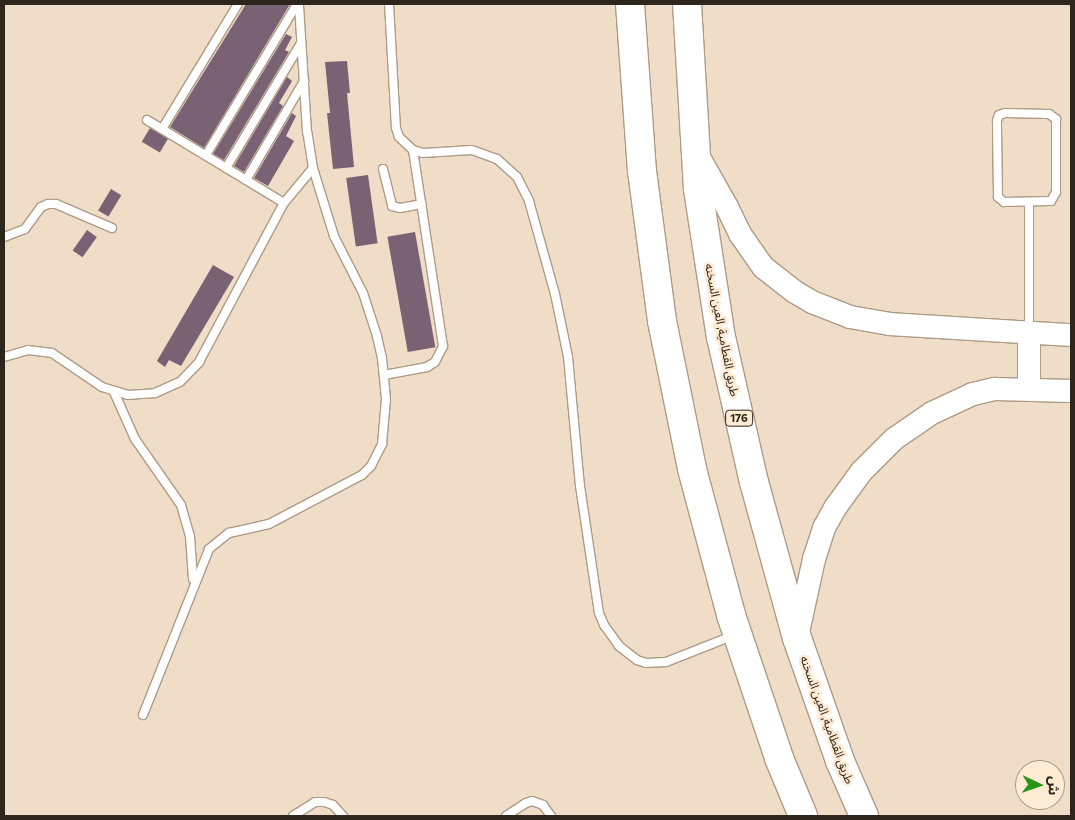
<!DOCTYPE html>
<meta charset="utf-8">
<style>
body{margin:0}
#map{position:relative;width:1075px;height:820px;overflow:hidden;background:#f0ddc7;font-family:Commissioner,"Noto Sans Arabic",sans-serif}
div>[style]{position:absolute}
.building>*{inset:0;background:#786273;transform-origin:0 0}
.roads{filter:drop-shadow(1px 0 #ad9b86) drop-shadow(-1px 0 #ad9b86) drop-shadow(0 1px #ad9b86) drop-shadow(0 -1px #ad9b86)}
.lane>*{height:8px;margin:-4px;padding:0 4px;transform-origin:4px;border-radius:4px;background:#fff}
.secondary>*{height:22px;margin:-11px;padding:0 11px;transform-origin:11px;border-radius:11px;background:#fff}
.highway>*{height:28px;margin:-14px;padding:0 14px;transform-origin:14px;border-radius:14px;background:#fff}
span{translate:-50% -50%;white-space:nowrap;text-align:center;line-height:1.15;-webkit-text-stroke:5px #feebd4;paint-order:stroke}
.shield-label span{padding:1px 4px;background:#feebd4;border:1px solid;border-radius:4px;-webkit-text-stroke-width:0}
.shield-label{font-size:11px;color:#2d261d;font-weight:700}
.street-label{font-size:12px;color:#2d261d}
.frame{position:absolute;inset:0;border:5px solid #2d261d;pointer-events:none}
.north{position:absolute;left:1015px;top:760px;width:50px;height:50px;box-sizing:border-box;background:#feebd4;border:1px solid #aa9c8b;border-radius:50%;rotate:93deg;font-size:14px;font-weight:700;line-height:20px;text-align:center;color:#2d261d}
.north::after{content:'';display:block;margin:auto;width:18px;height:22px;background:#2a931a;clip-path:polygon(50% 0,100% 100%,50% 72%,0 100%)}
</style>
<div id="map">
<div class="building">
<div style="clip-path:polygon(246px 4px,290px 4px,204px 148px,170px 127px)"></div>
<div style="clip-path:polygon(286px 34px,292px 37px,285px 50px,289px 52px,224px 160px,213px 154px)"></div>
<div style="clip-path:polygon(347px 61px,350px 93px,347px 93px,354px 167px,333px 169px,327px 113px,330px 113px,325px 62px)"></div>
<div style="clip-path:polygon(287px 77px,292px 81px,279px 103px,283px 106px,244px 172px,234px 166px)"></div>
<div style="clip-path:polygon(292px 113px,296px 116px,286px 136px,294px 141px,268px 186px,254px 178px)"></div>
<div style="left:150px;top:128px;width:21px;height:16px;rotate:31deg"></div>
<div style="left:368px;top:175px;width:69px;height:22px;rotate:82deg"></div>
<div style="left:111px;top:189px;width:12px;height:25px;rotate:31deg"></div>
<div style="left:87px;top:230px;width:12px;height:25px;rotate:35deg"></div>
<div style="left:415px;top:232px;width:117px;height:28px;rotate:80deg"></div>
<div style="clip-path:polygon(213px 265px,234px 277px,181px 366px,169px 360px,165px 367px,157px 361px)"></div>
</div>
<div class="roads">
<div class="lane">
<div style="left:389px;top:4px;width:124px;rotate:86.8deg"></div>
<div style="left:396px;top:128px;width:9px;rotate:72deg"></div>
<div style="left:399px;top:137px;width:19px;rotate:43deg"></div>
<div style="left:413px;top:150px;width:10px;rotate:17deg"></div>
<div style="left:423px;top:153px;width:49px;rotate:-3.5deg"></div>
<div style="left:472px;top:150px;width:27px;rotate:20deg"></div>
<div style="left:497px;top:159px;width:27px;rotate:42deg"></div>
<div style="left:517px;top:177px;width:27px;rotate:63deg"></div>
<div style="left:529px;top:201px;width:97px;rotate:74.4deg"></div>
<div style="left:555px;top:294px;width:64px;rotate:78.3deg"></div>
<div style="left:568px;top:357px;width:130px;rotate:84.7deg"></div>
<div style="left:580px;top:486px;width:128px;rotate:81.5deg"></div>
<div style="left:599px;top:613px;width:13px;rotate:67deg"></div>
<div style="left:604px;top:625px;width:26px;rotate:54deg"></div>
<div style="left:619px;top:646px;width:23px;rotate:38deg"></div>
<div style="left:637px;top:660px;width:9px;rotate:18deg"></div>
<div style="left:646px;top:663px;width:20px;rotate:-3deg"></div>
<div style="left:666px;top:662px;width:71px;rotate:-21.5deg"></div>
<div style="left:1005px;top:113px;width:44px;rotate:1.3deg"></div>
<div style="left:1049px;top:114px;width:9px;rotate:36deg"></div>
<div style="left:1056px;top:119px;width:73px;rotate:90deg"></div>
<div style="left:1056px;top:192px;width:10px;rotate:119deg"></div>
<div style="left:1051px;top:201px;width:47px;rotate:178.8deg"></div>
<div style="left:1004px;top:202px;width:8px;rotate:-140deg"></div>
<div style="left:998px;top:197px;width:76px;rotate:-90.8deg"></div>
<div style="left:997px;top:121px;width:6px;rotate:-72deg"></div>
<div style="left:999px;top:115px;width:6px;rotate:-18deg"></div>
<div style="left:147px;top:120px;width:160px;rotate:31.2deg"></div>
<div style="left:162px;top:129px;width:146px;rotate:-58.7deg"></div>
<div style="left:206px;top:155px;width:176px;rotate:-58.9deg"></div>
<div style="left:226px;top:168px;width:146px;rotate:-59deg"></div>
<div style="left:383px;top:169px;width:38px;rotate:76deg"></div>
<div style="left:392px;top:206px;width:8px;rotate:14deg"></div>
<div style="left:400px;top:208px;width:22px;rotate:-10deg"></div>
<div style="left:246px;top:180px;width:115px;rotate:-59.6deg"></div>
<div style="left:1029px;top:202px;width:128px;rotate:90deg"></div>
<div style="left:4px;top:237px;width:22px;rotate:-21deg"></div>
<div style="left:25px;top:229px;width:27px;rotate:-54deg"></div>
<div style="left:41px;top:207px;width:8px;rotate:-23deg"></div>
<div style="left:48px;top:204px;width:8px"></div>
<div style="left:56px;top:204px;width:61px;rotate:23.2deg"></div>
<div style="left:4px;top:357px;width:25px;rotate:-16deg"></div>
<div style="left:28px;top:350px;width:24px;rotate:7deg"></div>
<div style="left:52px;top:353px;width:60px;rotate:34.2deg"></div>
<div style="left:102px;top:387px;width:27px;rotate:17deg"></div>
<div style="left:128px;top:395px;width:27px;rotate:-4deg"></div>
<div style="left:155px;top:393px;width:27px;rotate:-24deg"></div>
<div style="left:180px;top:382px;width:28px;rotate:-46deg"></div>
<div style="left:199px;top:362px;width:180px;rotate:-61.9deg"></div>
<div style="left:284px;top:203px;width:45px;rotate:-50.4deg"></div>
<div style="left:384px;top:375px;width:44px;rotate:-10.5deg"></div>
<div style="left:427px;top:367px;width:9px;rotate:-32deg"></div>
<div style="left:435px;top:362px;width:18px;rotate:-63deg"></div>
<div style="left:443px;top:346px;width:198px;rotate:-98.7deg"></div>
<div style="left:114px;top:392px;width:51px;rotate:65.9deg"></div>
<div style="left:135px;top:439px;width:80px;rotate:55.1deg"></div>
<div style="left:181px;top:505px;width:32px;rotate:74deg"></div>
<div style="left:190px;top:536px;width:43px;rotate:86deg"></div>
<div style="left:143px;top:715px;width:179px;rotate:-68.3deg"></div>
<div style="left:209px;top:549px;width:26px;rotate:-39deg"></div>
<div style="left:229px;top:533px;width:41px;rotate:-12.7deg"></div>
<div style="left:269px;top:524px;width:105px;rotate:-27.8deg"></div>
<div style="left:362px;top:475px;width:13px;rotate:-45deg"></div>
<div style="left:371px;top:466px;width:25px;rotate:-63deg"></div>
<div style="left:382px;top:444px;width:45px;rotate:-84.9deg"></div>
<div style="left:386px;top:399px;width:41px;rotate:-95.6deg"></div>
<div style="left:382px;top:358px;width:23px;rotate:-103deg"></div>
<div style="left:377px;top:336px;width:45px;rotate:-108deg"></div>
<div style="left:363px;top:293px;width:64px;rotate:-117deg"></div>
<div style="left:334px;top:236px;width:71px;rotate:-107.2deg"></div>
<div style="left:313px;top:168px;width:36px;rotate:-99deg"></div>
<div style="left:307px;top:132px;width:128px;rotate:-93.6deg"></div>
<div style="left:293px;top:816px;width:26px;rotate:-32deg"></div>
<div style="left:315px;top:802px;width:9px"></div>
<div style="left:324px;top:802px;width:9px;rotate:18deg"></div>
<div style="left:333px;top:805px;width:15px;rotate:48deg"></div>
<div style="left:506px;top:816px;width:24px;rotate:-33deg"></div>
<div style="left:526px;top:803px;width:6px;rotate:-18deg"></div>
<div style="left:532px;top:801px;width:12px;rotate:20deg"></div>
<div style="left:543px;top:805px;width:14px;rotate:54deg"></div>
</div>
<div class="secondary">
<div style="left:696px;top:152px;width:63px;rotate:60.6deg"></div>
<div style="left:727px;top:207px;width:30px;rotate:64deg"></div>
<div style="left:740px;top:234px;width:40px;rotate:55.1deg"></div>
<div style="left:763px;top:267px;width:41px;rotate:38deg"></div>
<div style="left:795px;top:292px;width:20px;rotate:30deg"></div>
<div style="left:812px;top:302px;width:41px;rotate:21.5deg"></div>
<div style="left:850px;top:317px;width:40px;rotate:10deg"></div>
<div style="left:889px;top:324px;width:182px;rotate:3.5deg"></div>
<div style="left:1029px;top:333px;width:56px;rotate:90deg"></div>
<div style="left:797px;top:637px;width:80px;rotate:-77.7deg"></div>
<div style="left:814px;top:559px;width:33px;rotate:-72deg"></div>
<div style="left:824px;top:528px;width:23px;rotate:-61deg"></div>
<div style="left:835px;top:508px;width:46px;rotate:-53.9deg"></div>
<div style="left:862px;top:471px;width:45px;rotate:-45deg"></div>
<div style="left:894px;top:439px;width:46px;rotate:-34.4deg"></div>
<div style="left:932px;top:413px;width:45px;rotate:-24.9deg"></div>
<div style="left:973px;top:394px;width:23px;rotate:-13deg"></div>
<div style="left:995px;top:389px;width:76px;rotate:1.5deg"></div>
</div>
<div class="highway">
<div style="left:630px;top:4px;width:167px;rotate:85.9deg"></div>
<div style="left:642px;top:171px;width:151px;rotate:82.4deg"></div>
<div style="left:662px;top:321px;width:151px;rotate:78.5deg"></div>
<div style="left:692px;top:469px;width:151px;rotate:75deg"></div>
<div style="left:731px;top:615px;width:151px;rotate:71.4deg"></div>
<div style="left:779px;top:758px;width:63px;rotate:67.5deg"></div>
<div style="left:687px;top:4px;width:185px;rotate:86.6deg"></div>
<div style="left:698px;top:189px;width:150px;rotate:81.2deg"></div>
<div style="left:721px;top:337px;width:149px;rotate:77.2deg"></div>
<div style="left:754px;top:482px;width:162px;rotate:74.6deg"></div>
<div style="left:797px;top:638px;width:130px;rotate:70.7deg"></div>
<div style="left:840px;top:761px;width:60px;rotate:66.4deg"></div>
</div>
</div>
<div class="shield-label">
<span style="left:739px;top:418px">176</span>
</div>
<div class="street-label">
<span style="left:722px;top:330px;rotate:79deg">طريق القطامية, العين السخنه</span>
<span style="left:827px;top:720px;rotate:70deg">طريق القطامية, العين السخنه</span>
</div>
<div class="frame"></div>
<div class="north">ش</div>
</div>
